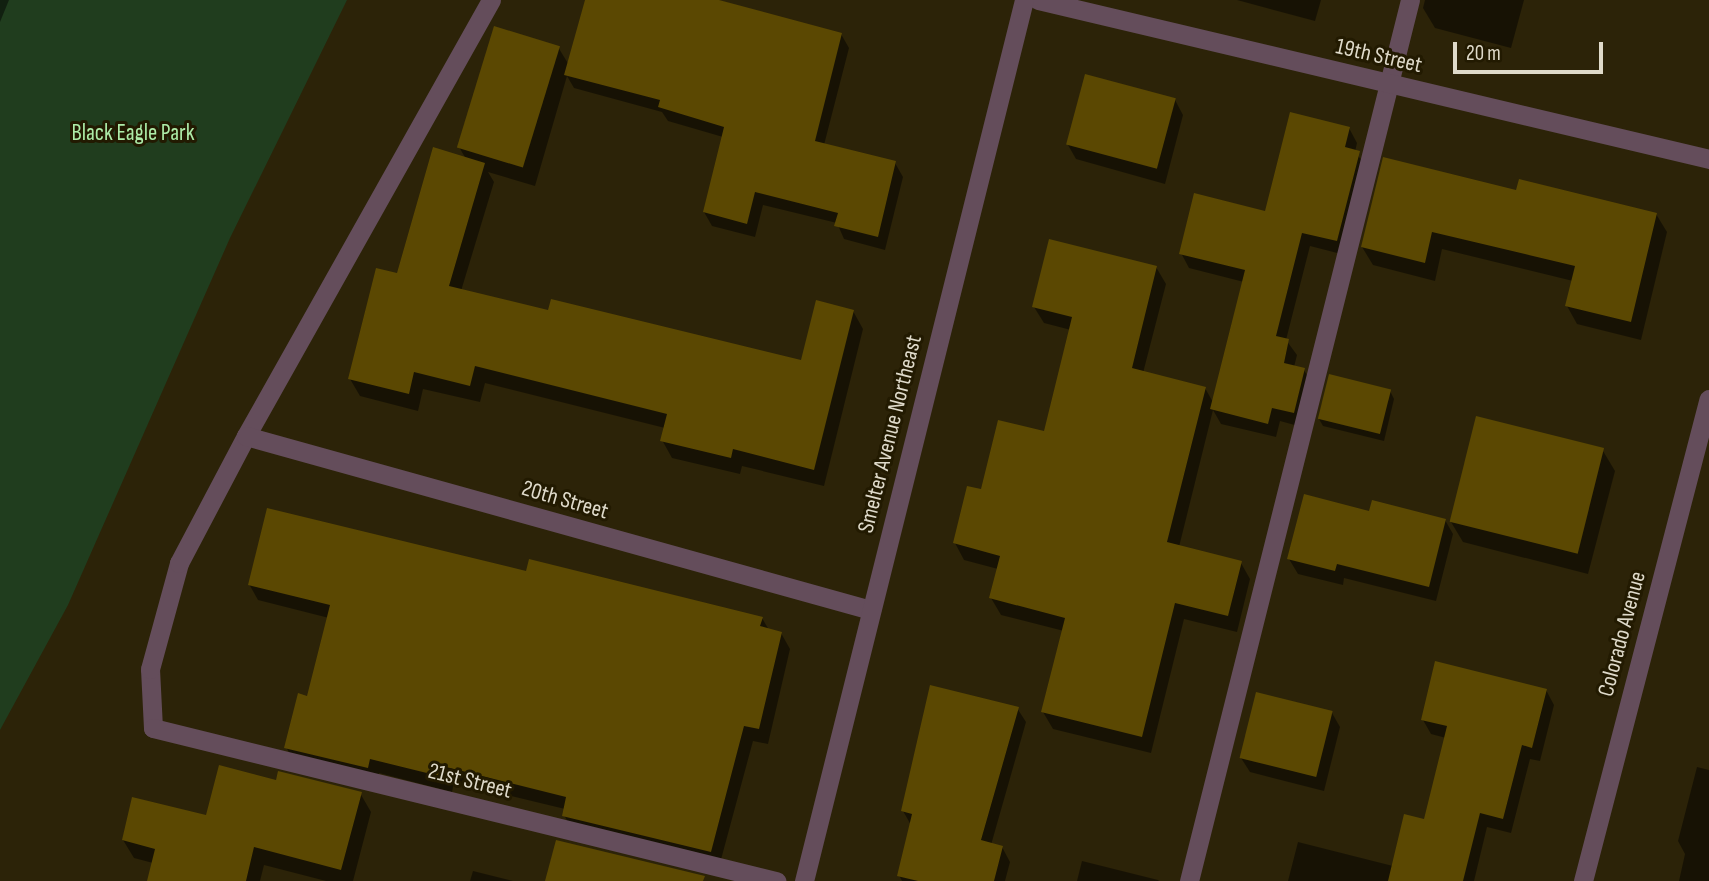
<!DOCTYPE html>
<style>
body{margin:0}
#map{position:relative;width:1709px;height:881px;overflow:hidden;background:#2c2308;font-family:"Sofia Sans Condensed",sans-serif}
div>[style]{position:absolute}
.green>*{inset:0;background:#203d1e}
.shadow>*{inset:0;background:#0007}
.building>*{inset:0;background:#5b4802;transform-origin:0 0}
.service>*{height:19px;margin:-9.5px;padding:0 9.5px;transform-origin:9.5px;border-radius:9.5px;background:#644d5b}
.minor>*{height:19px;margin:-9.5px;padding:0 9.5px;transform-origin:9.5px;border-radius:9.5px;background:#644d5b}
.tertiary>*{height:19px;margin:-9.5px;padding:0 9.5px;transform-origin:9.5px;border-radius:9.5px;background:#644d5b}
span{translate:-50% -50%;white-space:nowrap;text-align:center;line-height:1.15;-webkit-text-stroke:6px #221a01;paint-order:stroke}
.street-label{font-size:23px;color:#dfdaca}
.park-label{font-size:23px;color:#adeca8}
.scale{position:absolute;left:1453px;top:42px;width:150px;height:32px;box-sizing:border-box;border:4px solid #dfdaca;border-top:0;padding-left:9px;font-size:21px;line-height:24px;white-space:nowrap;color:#dfdaca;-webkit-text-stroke:5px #221a01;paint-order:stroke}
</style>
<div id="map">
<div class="green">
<div style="clip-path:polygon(0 0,347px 0,230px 238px,68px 605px,0 730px)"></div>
</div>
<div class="shadow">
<div style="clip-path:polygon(0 0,9px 0,0 22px)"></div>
<div style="clip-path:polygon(587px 0,717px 0,841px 34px,849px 48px,824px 145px,895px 163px,903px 177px,885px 250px,844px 239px,837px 223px,763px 205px,755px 237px,712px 226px,704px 212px,723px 137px,668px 121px,662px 112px,574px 88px,567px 76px,535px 186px,488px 172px,494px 182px,461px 291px,549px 312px,802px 362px,853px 311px,863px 329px,824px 486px,742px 466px,740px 474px,672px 458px,662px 440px,665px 428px,485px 383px,480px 402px,423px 389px,418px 411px,360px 396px,350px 379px,398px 275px,466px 159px,459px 147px,558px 47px,569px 65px)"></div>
<div style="clip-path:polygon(1237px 0,1321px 0,1315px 21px)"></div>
<div style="clip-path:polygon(1425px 0,1524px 0,1511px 48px,1435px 28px,1423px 8px)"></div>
<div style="clip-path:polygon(1175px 100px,1183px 115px,1165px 184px,1076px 159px,1068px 145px)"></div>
<div style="clip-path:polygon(1349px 128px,1357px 143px,1355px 152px,1367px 167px,1345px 255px,1310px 246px,1286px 340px,1297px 355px,1294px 367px,1304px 370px,1312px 384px,1302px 427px,1280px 421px,1276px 437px,1221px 424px,1213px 410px,1179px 547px,1241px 563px,1250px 579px,1237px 632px,1184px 619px,1151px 753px,1053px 729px,1043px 712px,1064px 631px,1001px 615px,991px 598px,998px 569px,964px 560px,955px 543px,982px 492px,1045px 433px,1071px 330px,1044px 323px,1034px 307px,1156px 267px,1166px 284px,1143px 373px,1205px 388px,1214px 404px,1244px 282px,1189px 268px,1181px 253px,1267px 213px)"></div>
<div style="clip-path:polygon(1518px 192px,1656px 214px,1667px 232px,1641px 340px,1577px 324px,1567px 306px,1573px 281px,1442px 249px,1435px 281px,1373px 265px,1362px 247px)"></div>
<div style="clip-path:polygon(1390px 391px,1394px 399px,1384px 441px,1323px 426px,1319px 419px)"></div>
<div style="clip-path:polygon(1603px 451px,1615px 471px,1588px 574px,1463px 542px,1451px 522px)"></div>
<div style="clip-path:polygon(1370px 513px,1445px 520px,1453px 534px,1436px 601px,1344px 578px,1343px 585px,1298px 574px,1289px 559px)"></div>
<div style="clip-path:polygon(527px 573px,762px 618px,769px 630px,781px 633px,790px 649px,768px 744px,753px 741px,719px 867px,573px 831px,564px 815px,565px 809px,454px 782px,452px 792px,379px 773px,376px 783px,295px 763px,286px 747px,309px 698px,329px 618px,258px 600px,249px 584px)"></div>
<div style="clip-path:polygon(1546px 690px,1554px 705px,1540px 761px,1530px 759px,1511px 833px,1487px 827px,1474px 881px,1288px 881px,1298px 842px,1393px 866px,1425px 821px,1446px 738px,1431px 734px,1423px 720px)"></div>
<div style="clip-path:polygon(1017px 708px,1026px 722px,991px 845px,1002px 847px,1010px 862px,1005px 881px,902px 881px,899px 875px,911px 825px,903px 811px)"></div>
<div style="clip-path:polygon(1332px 713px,1340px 727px,1324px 791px,1250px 772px,1241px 758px)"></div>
<div style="clip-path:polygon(1697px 767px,1709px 770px,1709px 881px,1679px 881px,1685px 854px,1678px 841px)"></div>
<div style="clip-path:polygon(277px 782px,360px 793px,371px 812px,353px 881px,326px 881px,264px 865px,260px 881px,149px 881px,153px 863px,134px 858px,123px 840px,207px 818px)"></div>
<div style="clip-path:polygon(1082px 861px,1158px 880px,1159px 881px,1077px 881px)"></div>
<div style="clip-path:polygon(473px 871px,513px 881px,470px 881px)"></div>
</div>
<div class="building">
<div style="clip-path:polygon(585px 0,719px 0,842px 33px,815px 141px,896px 161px,878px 237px,834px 226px,838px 213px,755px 192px,747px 224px,703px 212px,724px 127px,658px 107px,660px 100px,564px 75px)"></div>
<div style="left:494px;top:26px;width:69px;height:127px;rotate:17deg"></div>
<div style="left:1085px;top:74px;width:94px;height:73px;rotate:15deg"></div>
<div style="clip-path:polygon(1290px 112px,1350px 127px,1345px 147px,1360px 151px,1337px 241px,1302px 233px,1276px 336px,1289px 339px,1284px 363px,1305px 368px,1294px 413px,1272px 408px,1268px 424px,1210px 409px,1245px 270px,1179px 254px,1194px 193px,1265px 211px)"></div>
<div style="clip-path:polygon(433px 147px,485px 163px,449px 286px,548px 310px,551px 299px,801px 360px,816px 300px,854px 310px,814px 470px,733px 449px,731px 458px,660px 441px,667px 414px,475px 366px,470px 386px,414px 372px,409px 394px,348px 379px,376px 268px,397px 273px)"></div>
<div style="clip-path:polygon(1383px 157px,1516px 190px,1519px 179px,1657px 213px,1631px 322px,1565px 306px,1575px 266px,1432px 232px,1425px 263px,1361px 247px)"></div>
<div style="clip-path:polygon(1049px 239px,1157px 266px,1132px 368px,1206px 387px,1167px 542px,1242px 561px,1228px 616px,1175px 603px,1142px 737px,1041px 712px,1065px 618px,989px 598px,1000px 556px,953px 543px,967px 486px,981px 489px,998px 420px,1044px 431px,1072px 317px,1032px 307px)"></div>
<div style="left:1329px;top:374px;width:64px;height:46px;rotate:14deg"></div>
<div style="left:1476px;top:416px;width:132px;height:109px;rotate:14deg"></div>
<div style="clip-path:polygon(1304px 494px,1369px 511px,1372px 500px,1446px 519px,1429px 587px,1337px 564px,1335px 571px,1287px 559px)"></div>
<div style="clip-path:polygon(267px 508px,526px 571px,529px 559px,763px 617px,760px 626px,782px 632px,759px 729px,744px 726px,711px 852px,562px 816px,566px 797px,446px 767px,443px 777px,370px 759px,368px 768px,284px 748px,298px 693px,307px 696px,330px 605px,248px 585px)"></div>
<div style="clip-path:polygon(1435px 661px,1547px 689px,1532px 748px,1522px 745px,1503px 819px,1480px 813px,1463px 881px,1388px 881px,1404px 814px,1424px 819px,1447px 726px,1421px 720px)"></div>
<div style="clip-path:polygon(930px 685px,1019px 707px,981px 840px,1003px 846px,994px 881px,918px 881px,897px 876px,912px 814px,901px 811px)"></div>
<div style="left:1256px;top:692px;width:79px;height:68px;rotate:14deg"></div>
<div style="clip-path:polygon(219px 765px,276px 780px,278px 771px,362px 792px,341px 870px,254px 847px,246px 881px,147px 881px,155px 849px,122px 840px,132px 797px,206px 815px)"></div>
<div style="clip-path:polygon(556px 840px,705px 876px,703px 881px,545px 881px)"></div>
</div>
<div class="service">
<div style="left:153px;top:728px;width:59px;rotate:-92.9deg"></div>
<div style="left:150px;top:669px;width:110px;rotate:-74.7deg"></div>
<div style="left:179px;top:563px;width:144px;rotate:-62.2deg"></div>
<div style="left:246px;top:436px;width:500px;rotate:-60.67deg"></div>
<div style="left:1189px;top:881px;width:908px;rotate:-75.92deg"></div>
</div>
<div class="minor">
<div style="left:1038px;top:0;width:690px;rotate:13.33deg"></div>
<div style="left:246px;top:436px;width:649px;rotate:15.56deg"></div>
<div style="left:153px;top:728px;width:642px;rotate:13.8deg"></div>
<div style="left:1583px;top:881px;width:498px;rotate:-75.4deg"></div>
</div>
<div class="tertiary">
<div style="left:804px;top:881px;width:908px;rotate:-75.98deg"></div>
</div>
<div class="street-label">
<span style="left:1379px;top:56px;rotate:13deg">19th Street</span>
<span style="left:890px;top:434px;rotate:-76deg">Smelter Avenue Northeast</span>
<span style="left:565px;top:500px;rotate:16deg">20th Street</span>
<span style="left:1622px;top:634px;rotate:-75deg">Colorado Avenue</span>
<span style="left:470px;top:781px;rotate:14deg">21st Street</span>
</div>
<div class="park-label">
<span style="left:133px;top:133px">Black Eagle Park</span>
</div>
<div class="scale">20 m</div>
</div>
